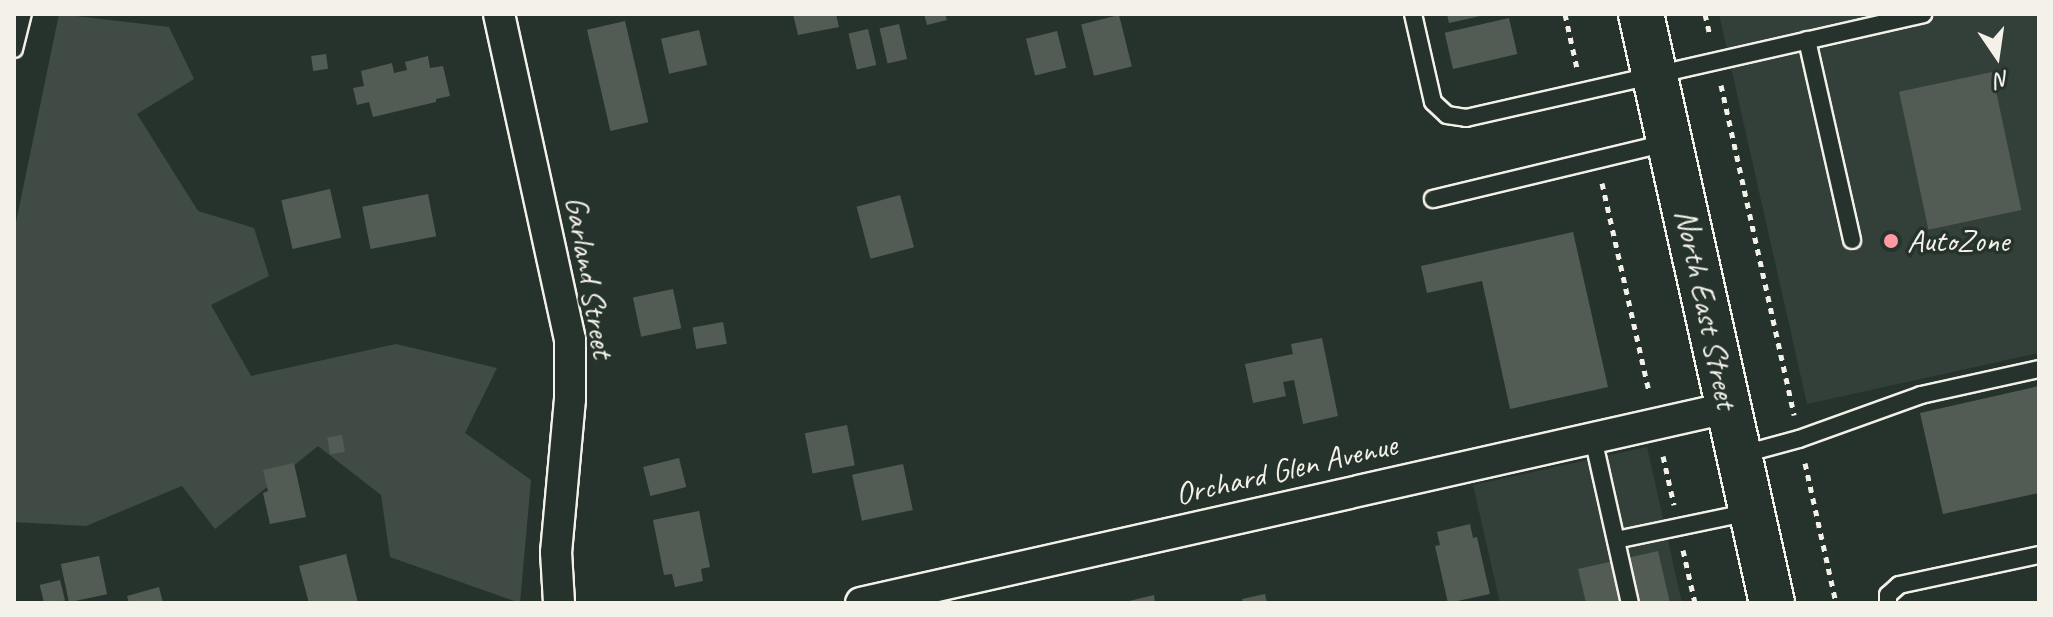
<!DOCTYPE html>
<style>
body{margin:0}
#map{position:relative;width:2053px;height:617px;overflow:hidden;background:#26332d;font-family:Caveat,sans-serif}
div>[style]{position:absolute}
.built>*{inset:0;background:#333f39}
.green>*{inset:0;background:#414b45}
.building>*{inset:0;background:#525c55;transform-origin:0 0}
.path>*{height:5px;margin-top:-2.5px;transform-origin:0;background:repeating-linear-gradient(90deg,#f4f1e8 0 6px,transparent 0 12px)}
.roads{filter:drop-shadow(2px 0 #f4f1e8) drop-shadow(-2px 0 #f4f1e8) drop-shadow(0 2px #f4f1e8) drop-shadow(0 -2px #f4f1e8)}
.lane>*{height:16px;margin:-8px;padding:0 8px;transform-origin:8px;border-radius:8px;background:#26332d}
.street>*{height:30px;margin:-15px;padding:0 15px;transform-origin:15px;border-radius:15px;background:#26332d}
.secondary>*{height:44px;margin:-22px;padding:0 22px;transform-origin:22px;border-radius:22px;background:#26332d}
.dots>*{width:22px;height:22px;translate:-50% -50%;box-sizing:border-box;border:4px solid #26332d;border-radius:50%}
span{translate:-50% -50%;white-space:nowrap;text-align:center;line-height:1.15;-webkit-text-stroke:7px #26332d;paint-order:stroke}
.poi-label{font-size:32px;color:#f4f1e8}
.left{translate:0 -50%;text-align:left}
.street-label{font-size:32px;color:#f4f1e8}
.frame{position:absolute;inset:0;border:16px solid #f4f1e8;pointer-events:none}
.north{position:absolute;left:1957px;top:16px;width:80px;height:80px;-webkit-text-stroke:6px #26332d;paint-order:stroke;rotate:167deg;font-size:22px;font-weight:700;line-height:32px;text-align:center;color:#f4f1e8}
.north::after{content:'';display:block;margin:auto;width:28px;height:36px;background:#f4f1e8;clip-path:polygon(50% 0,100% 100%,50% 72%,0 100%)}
</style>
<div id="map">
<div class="built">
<div style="clip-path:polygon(1719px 14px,2039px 14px,2039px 353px,1807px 404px)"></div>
<div style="clip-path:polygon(1647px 447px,1682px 603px,1500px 603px,1473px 485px)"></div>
</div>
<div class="green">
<div style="clip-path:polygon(59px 14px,169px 27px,194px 79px,137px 114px,198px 211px,254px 228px,269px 276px,211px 305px,251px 376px,396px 344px,497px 368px,465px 433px,531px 480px,520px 603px,390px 557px,381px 495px,318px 446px,215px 529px,182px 486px,86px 526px,14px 522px,14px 232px)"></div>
</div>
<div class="building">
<div style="clip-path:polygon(793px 14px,836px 14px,839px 27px,798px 35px)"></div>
<div style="clip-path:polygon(924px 14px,945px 14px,947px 20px,927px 25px)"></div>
<div style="clip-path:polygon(1447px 14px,1485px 14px,1485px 15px,1449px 23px)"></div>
<div style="left:1119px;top:15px;width:53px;height:39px;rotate:76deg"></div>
<div style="left:1509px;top:18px;width:37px;height:66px;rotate:77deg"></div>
<div style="left:625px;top:21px;width:104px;height:39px;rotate:77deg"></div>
<div style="left:899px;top:24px;width:36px;height:20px;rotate:77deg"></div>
<div style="left:868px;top:29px;width:37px;height:20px;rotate:77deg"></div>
<div style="left:699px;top:30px;width:36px;height:39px;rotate:77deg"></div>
<div style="left:1057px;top:31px;width:38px;height:32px;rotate:76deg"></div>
<div style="left:326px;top:54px;width:15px;height:15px;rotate:82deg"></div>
<div style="clip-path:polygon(428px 56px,430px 68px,443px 66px,450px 96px,436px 99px,436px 102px,373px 117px,369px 102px,357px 105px,353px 88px,364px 86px,361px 71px,392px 63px,394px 73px,407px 70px,405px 62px)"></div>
<div style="left:1992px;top:72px;width:141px;height:95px;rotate:78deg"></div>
<div style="left:330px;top:189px;width:50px;height:50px;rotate:77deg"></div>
<div style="left:428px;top:194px;width:43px;height:67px;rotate:79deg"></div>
<div style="left:900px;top:195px;width:54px;height:45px;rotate:75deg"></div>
<div style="clip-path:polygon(1573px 232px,1608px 387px,1510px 409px,1482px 281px,1427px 293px,1421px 266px)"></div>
<div style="left:673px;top:289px;width:40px;height:41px;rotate:78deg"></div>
<div style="left:723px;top:322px;width:22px;height:31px;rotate:80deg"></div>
<div style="clip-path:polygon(1322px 338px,1338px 416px,1303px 424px,1294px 380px,1283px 382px,1286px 396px,1253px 403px,1245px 364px,1293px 354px,1291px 344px)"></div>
<div style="clip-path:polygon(2039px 386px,2039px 493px,1943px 514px,1920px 413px)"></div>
<div style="left:847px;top:425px;width:41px;height:43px;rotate:79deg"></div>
<div style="left:342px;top:435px;width:17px;height:15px;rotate:80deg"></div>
<div style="left:679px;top:458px;width:30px;height:37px;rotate:76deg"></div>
<div style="clip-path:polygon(294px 463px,306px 517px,270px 524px,263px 493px,268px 491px,263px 470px)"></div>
<div style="left:903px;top:464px;width:47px;height:52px;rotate:78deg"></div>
<div style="clip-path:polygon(699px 511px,710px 567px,701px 569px,703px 581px,675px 587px,672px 574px,664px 575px,653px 520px)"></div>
<div style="clip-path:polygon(1470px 524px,1473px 538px,1477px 537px,1490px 594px,1448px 603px,1435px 546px,1440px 545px,1437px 532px)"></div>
<div style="clip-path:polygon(1658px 551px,1670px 603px,1586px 603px,1578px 569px)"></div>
<div style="clip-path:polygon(346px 554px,358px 603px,309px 603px,299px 566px)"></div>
<div style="left:99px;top:556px;width:39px;height:39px;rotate:78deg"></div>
<div style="left:60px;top:580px;width:21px;height:21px;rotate:76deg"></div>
<div style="clip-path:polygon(159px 587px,163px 603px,129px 603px,127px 596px)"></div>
<div style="clip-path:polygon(1265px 594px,1267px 603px,1243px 603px,1242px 599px)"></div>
<div style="clip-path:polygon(1154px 595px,1155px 603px,1125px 603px,1125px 602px)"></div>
</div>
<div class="path">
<div style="left:1565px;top:14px;width:55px;rotate:77.5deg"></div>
<div style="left:1705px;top:14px;width:23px;rotate:77deg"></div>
<div style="left:1721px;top:85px;width:338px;rotate:77.5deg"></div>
<div style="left:1602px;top:183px;width:214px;rotate:77.3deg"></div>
<div style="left:1663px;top:456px;width:50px;rotate:77.3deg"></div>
<div style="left:1805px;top:463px;width:143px;rotate:77.5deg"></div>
<div style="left:1683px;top:550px;width:54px;rotate:77.2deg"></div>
</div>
<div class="roads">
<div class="lane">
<div style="left:1413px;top:14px;width:90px;rotate:77.2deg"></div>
<div style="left:1433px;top:102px;width:19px;rotate:43deg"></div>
<div style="left:1447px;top:115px;width:19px;rotate:9deg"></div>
<div style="left:1466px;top:118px;width:469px;rotate:-12.8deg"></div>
<div style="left:1807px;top:40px;width:205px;rotate:77.3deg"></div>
<div style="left:14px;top:49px;width:36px;rotate:-76deg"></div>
<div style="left:1433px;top:199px;width:241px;rotate:-13.5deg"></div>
<div style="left:1593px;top:438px;width:169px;rotate:77.4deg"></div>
<div style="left:1740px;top:455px;width:61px;rotate:-15.2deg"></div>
<div style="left:1799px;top:439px;width:130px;rotate:-19.8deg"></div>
<div style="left:1921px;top:395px;width:121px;rotate:-12.4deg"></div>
<div style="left:1616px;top:540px;width:137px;rotate:-11.8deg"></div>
<div style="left:1888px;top:603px;width:8px;rotate:-90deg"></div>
<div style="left:1888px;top:595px;width:15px;rotate:-42deg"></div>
<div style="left:1899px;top:585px;width:143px;rotate:-12.1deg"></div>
</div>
<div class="street">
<div style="left:499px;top:14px;width:333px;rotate:77.7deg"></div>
<div style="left:570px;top:339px;width:60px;rotate:90deg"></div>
<div style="left:570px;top:399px;width:154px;rotate:95.2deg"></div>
<div style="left:556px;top:552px;width:51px;rotate:86.6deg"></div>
<div style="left:861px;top:603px;width:888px;rotate:-12.69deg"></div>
</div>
<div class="secondary">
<div style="left:1641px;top:14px;width:603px;rotate:77.46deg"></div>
</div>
</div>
<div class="dots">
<div style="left:1891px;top:241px;background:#ff9aa2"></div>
</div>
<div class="poi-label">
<span class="left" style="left:1907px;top:241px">AutoZone</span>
</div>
<div class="street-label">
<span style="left:589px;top:277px;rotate:80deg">Garland Street</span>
<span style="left:1706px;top:309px;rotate:78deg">North East Street</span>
<span style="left:1286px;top:470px;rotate:-13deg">Orchard Glen Avenue</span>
</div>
<div class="frame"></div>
<div class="north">N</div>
</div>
